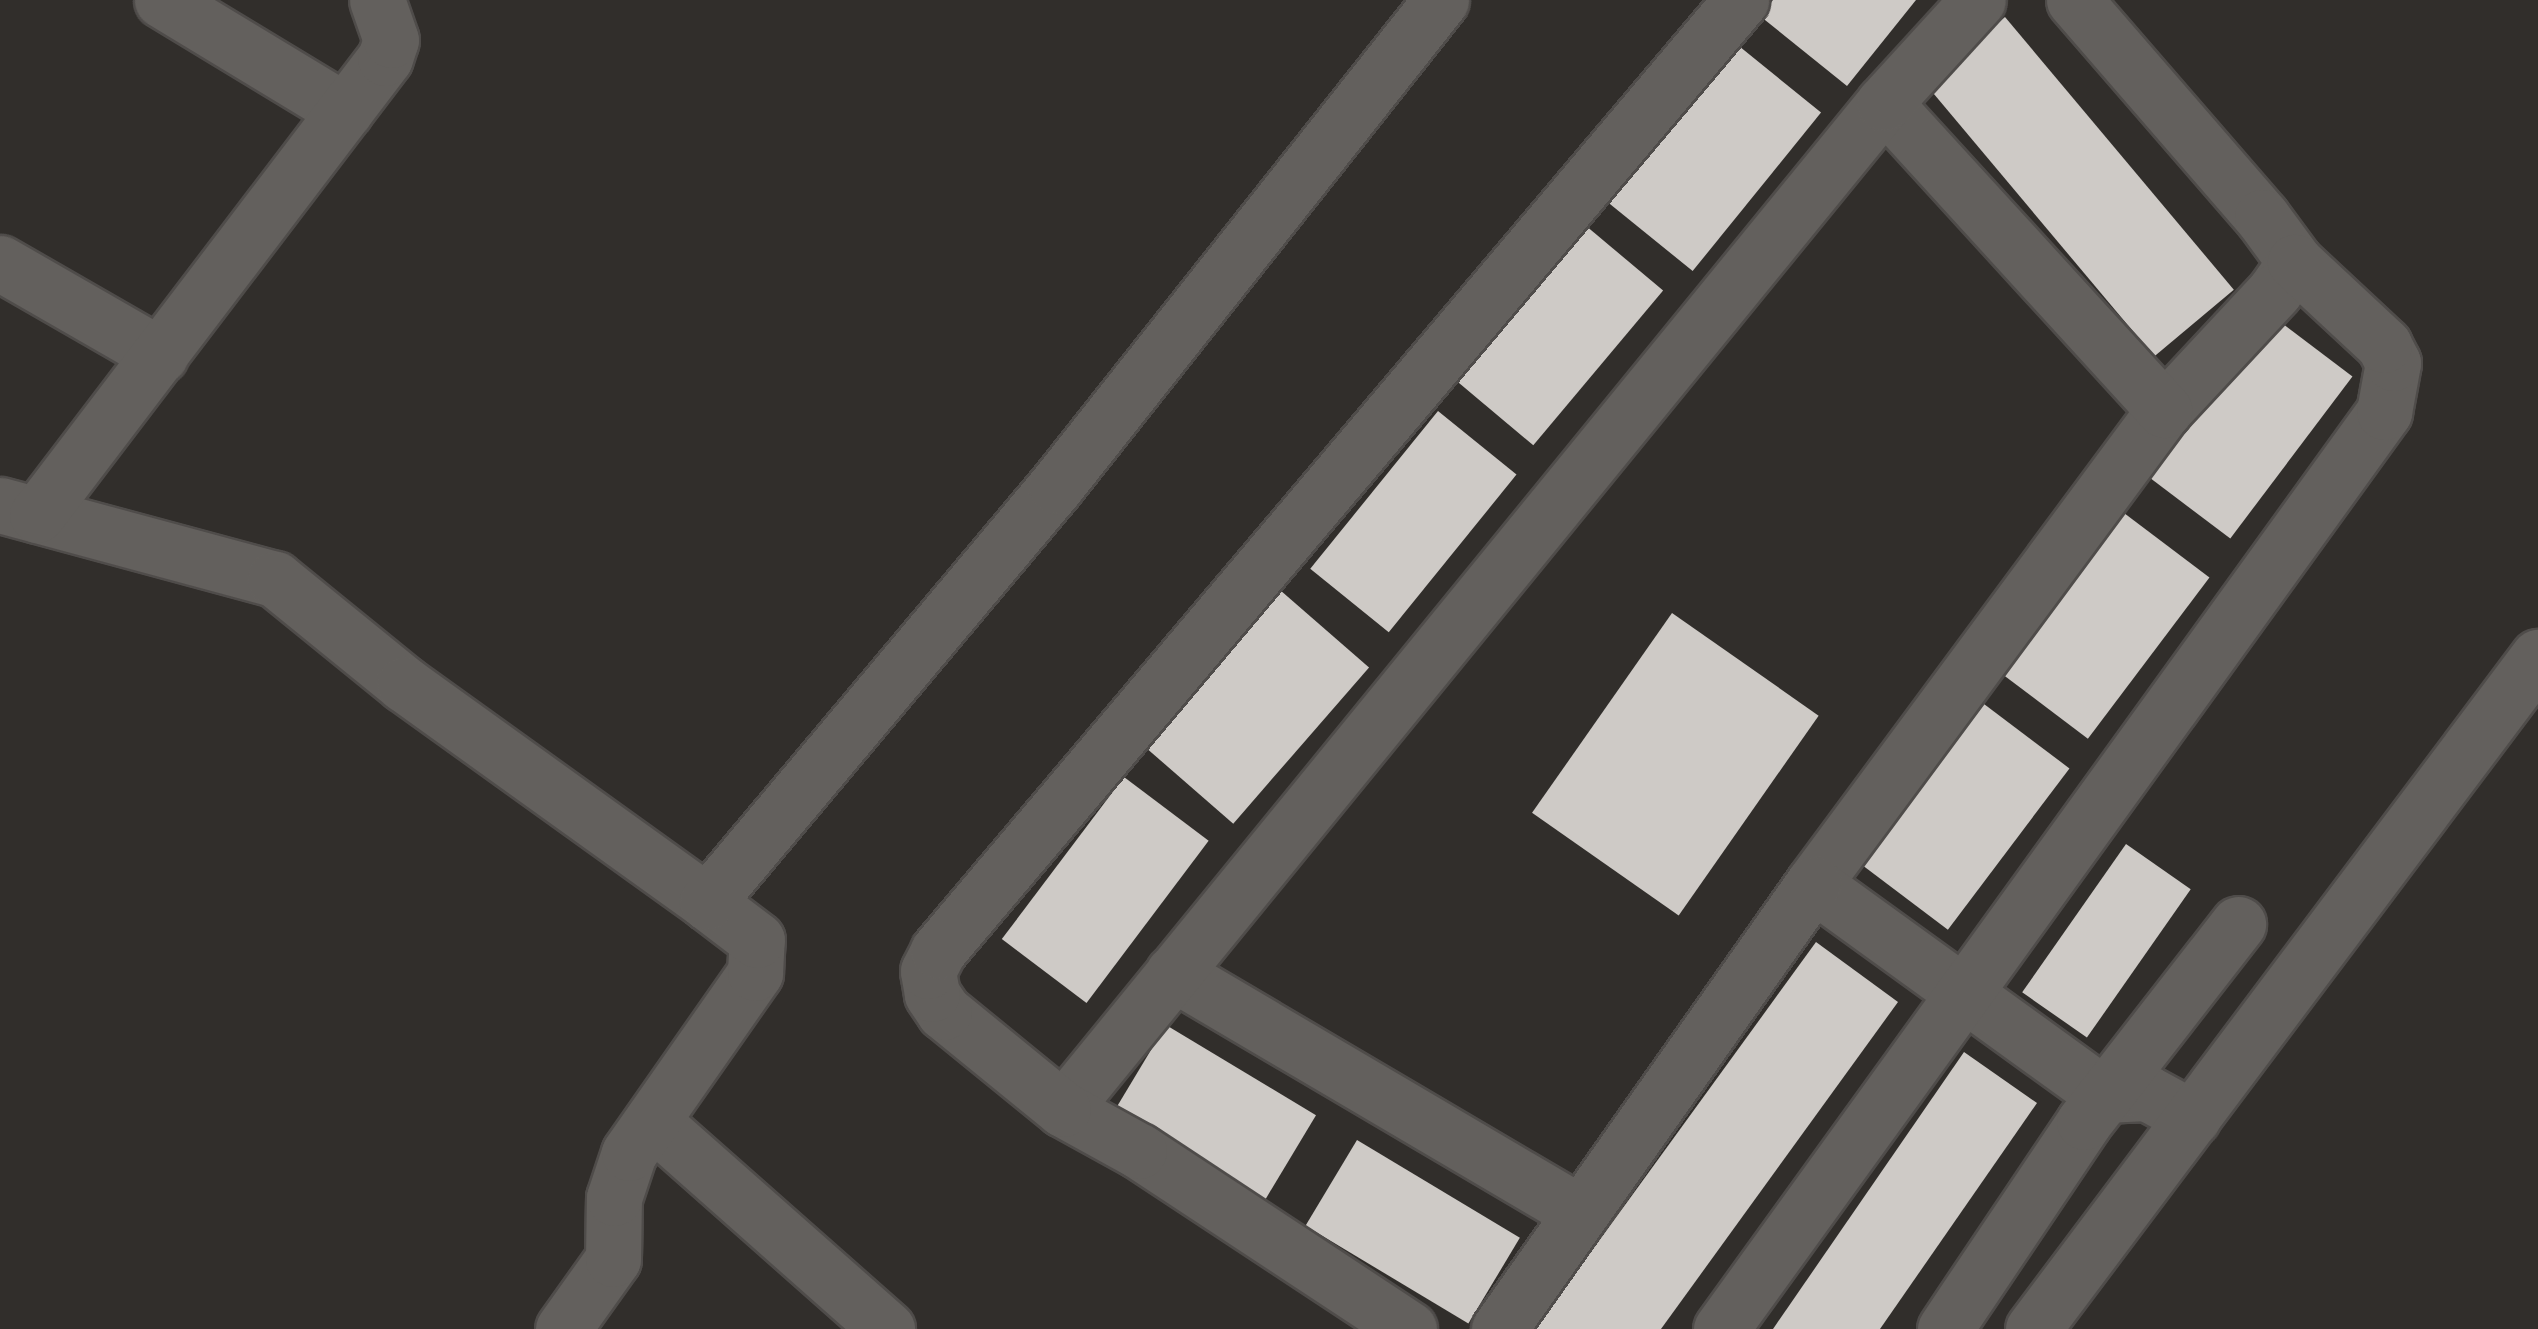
<!DOCTYPE html>
<style>
body{margin:0}
#map{position:relative;width:2538px;height:1329px;overflow:hidden;background:#312e2b;font-family:Roboto,sans-serif}
div>[style]{position:absolute}
.building>*{inset:0;background:#cecac6;transform-origin:0 0}
.roads{filter:drop-shadow(2px 0 #4f4c4a) drop-shadow(-2px 0 #4f4c4a) drop-shadow(0 2px #4f4c4a) drop-shadow(0 -2px #4f4c4a)}
.minor>*{height:55px;margin:-27.5px;padding:0 27.5px;transform-origin:27.5px;border-radius:27.5px;background:#63605d}
span{translate:-50% -50%;white-space:nowrap;text-align:center;line-height:1.15;-webkit-text-stroke:10px #181615;paint-order:stroke}
</style>
<div id="map">
<div class="building">
<div style="clip-path:polygon(1773px 0,1916px 0,1847px 86px,1760px 16px)"></div>
<div style="left:2005px;top:17px;width:356px;height:104px;rotate:50deg"></div>
<div style="left:1734px;top:42px;width:112px;height:204px;rotate:39deg"></div>
<div style="left:1585px;top:225px;width:102px;height:202px;rotate:40deg"></div>
<div style="left:2267px;top:312px;width:107px;height:203px;rotate:37deg"></div>
<div style="left:1438px;top:411px;width:101px;height:203px;rotate:39deg"></div>
<div style="left:2124px;top:513px;width:107px;height:202px;rotate:37deg"></div>
<div style="left:1280px;top:590px;width:118px;height:207px;rotate:41deg"></div>
<div style="left:1672px;top:613px;width:179px;height:244px;rotate:35deg"></div>
<div style="left:1984px;top:704px;width:107px;height:202px;rotate:37deg"></div>
<div style="left:1124px;top:777px;width:106px;height:203px;rotate:37deg"></div>
<div style="left:2126px;top:844px;width:79px;height:181px;rotate:35deg"></div>
<div style="clip-path:polygon(1816px 942px,1898px 1002px,1661px 1329px,1535px 1329px)"></div>
<div style="left:1166px;top:1025px;width:175px;height:98px;rotate:31deg"></div>
<div style="clip-path:polygon(1964px 1052px,2037px 1103px,1880px 1329px,1773px 1329px)"></div>
<div style="left:1357px;top:1140px;width:190px;height:100px;rotate:31deg"></div>
</div>
<div class="roads">
<div class="minor">
<div style="left:162px;top:0;width:214px;rotate:31.2deg"></div>
<div style="left:2074px;top:0;width:287px;rotate:49.1deg"></div>
<div style="left:2262px;top:217px;width:56px;rotate:53.7deg"></div>
<div style="left:2295px;top:262px;width:35px;rotate:125deg"></div>
<div style="left:2275px;top:291px;width:163px;rotate:133deg"></div>
<div style="left:2164px;top:410px;width:590px;rotate:126.52deg"></div>
<div style="left:1813px;top:884px;width:359px;rotate:35.9deg"></div>
<div style="left:2104px;top:1095px;width:43px;rotate:-2.7deg"></div>
<div style="left:2147px;top:1093px;width:52px;rotate:28.5deg"></div>
<div style="left:1884px;top:103px;width:416px;rotate:47.6deg"></div>
<div style="left:0;top:263px;width:185px;rotate:29.9deg"></div>
<div style="left:0;top:505px;width:285px;rotate:15.1deg"></div>
<div style="left:275px;top:579px;width:166px;rotate:39.1deg"></div>
<div style="left:404px;top:684px;width:373px;rotate:35.7deg"></div>
<div style="left:37px;top:515px;width:574px;rotate:-52.71deg"></div>
<div style="left:385px;top:58px;width:19px;rotate:-72deg"></div>
<div style="left:391px;top:40px;width:42px;rotate:-109.3deg"></div>
<div style="left:1173px;top:973px;width:473px;rotate:30.5deg"></div>
<div style="left:1063px;top:1109px;width:1298px;rotate:-50.78deg"></div>
<div style="left:1884px;top:103px;width:139px;rotate:-47.6deg"></div>
<div style="left:652px;top:1121px;width:314px;rotate:41.5deg"></div>
<div style="left:563px;top:1329px;width:86px;rotate:-54.5deg"></div>
<div style="left:613px;top:1259px;width:61px;rotate:-89.1deg"></div>
<div style="left:614px;top:1198px;width:47px;rotate:-71.6deg"></div>
<div style="left:629px;top:1153px;width:220px;rotate:-55deg"></div>
<div style="left:755px;top:973px;width:33px;rotate:-87deg"></div>
<div style="left:757px;top:940px;width:63px;rotate:-142.8deg"></div>
<div style="left:707px;top:902px;width:543px;rotate:-50.01deg"></div>
<div style="left:1056px;top:486px;width:620px;rotate:-51.61deg"></div>
<div style="left:1409px;top:1329px;width:323px;rotate:-146.6deg"></div>
<div style="left:1139px;top:1151px;width:87px;rotate:-151.1deg"></div>
<div style="left:1063px;top:1109px;width:154px;rotate:-140.8deg"></div>
<div style="left:944px;top:1012px;width:22px;rotate:-124deg"></div>
<div style="left:932px;top:994px;width:23px;rotate:-100deg"></div>
<div style="left:928px;top:971px;width:22px;rotate:-63deg"></div>
<div style="left:938px;top:951px;width:1245px;rotate:-49.82deg"></div>
<div style="left:1499px;top:1329px;width:545px;rotate:-54.79deg"></div>
<div style="left:1721px;top:1329px;width:1132px;rotate:-54.13deg"></div>
<div style="left:2384px;top:412px;width:50px;rotate:-79.6deg"></div>
<div style="left:2393px;top:363px;width:20px;rotate:-117deg"></div>
<div style="left:2384px;top:345px;width:122px;rotate:-137deg"></div>
<div style="left:1945px;top:1329px;width:249px;rotate:-56.1deg"></div>
<div style="left:2084px;top:1122px;width:251px;rotate:-52.1deg"></div>
<div style="left:2033px;top:1329px;width:841px;rotate:-53.08deg"></div>
</div>
</div>
</div>
